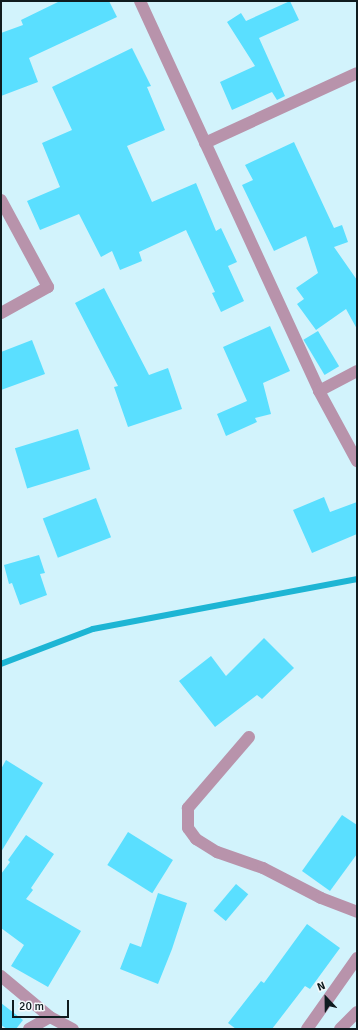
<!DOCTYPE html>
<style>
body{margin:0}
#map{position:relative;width:358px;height:1030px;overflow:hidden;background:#d2f3fc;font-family:Signika,sans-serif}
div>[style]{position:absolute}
.stream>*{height:5.5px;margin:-2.75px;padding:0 2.75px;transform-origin:2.75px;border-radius:2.75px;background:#1db5d4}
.building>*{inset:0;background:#5adfff;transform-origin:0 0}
.minor>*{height:12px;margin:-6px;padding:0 6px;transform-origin:6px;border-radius:6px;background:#b893ab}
span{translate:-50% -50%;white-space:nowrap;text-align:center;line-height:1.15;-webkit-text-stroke:3px #f4fafc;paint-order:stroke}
.frame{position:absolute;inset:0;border:2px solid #0f1b1f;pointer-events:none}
.north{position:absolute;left:306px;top:978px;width:40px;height:40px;-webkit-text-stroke:3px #f4fafc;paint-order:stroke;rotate:338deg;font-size:11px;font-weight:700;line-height:16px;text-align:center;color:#0f1b1f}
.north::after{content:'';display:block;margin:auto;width:14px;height:18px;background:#0f1b1f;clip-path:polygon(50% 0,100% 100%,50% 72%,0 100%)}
.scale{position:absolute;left:12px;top:1000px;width:57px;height:18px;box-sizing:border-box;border:2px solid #0f1b1f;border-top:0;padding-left:5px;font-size:12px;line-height:14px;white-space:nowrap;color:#0f1b1f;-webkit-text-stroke:3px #f4fafc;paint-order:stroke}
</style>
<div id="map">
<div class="stream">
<div style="left:1px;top:664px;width:98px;rotate:-20.8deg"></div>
<div style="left:93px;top:629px;width:269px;rotate:-10.7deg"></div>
</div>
<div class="building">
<div style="clip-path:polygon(60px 1px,109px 1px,117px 17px,29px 58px,38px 82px,1px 96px,1px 33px,23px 25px,21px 20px)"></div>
<div style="clip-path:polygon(290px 1px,299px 20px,259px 38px,285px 96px,277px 100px,272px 92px,232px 110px,220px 82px,255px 66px,227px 22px,241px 13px,246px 21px)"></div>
<div style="clip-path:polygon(132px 48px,151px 86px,147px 87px,165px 130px,127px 146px,152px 202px,196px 183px,216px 231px,221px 228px,237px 262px,228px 266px,244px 301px,221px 312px,212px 293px,215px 292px,186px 230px,139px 252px,142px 261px,120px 270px,112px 251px,101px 257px,79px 214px,40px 230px,27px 201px,60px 187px,42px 143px,72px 130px,52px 87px)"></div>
<div style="clip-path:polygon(294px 142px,334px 228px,342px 225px,348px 242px,334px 247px,357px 280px,357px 329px,346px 309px,316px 330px,297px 304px,304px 299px,296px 288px,318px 273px,306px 236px,274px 251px,242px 185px,253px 180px,245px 165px)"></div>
<div style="clip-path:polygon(104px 288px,149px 375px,168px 368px,182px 409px,128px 427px,114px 387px,118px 386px,75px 303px)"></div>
<div style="clip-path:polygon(270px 326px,290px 371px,263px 383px,271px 414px,255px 418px,257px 422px,226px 436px,217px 414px,247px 401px,223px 347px)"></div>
<div style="left:318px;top:331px;width:41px;height:17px;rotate:59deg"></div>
<div style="clip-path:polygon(32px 340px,45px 374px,1px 390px,1px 352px)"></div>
<div style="left:78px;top:429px;width:42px;height:66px;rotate:73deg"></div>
<div style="clip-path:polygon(324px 497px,330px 512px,357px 502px,357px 534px,312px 553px,293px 510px)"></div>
<div style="left:96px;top:498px;width:42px;height:57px;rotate:69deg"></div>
<div style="clip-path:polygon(39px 555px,45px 573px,40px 574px,47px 595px,20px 605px,12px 583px,9px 584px,4px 565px)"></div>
<div style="clip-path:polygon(264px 638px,294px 668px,262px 699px,257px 695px,215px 727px,179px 681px,211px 656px,226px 676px)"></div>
<div style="clip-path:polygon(6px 760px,43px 783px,1px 852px,1px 769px)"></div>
<div style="clip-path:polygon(342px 815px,357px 825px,357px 854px,330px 891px,302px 871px)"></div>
<div style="left:128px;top:832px;width:53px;height:39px;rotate:32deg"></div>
<div style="clip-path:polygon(26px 835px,54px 854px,31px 888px,33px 890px,26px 899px,81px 931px,48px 987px,11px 966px,24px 945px,1px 928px,1px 874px,10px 862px,8px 860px)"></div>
<div style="left:236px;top:884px;width:16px;height:35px;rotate:40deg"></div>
<div style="clip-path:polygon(158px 893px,187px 903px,172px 949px,158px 984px,120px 969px,130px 943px,141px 947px)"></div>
<div style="clip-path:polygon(307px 924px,340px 948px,310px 989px,305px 986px,272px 1029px,236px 1029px,228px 1023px,261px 981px,264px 983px)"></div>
<div style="clip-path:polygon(1px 1003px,23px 1020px,16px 1029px,7px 1029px,1px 1025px)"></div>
</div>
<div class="minor">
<div style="left:140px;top:1px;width:429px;rotate:65.3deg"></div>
<div style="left:319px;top:391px;width:80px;rotate:61.5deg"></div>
<div style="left:205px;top:143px;width:167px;rotate:-24.7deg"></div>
<div style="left:1px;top:200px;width:99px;rotate:61.6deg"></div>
<div style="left:48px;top:287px;width:54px;rotate:151deg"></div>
<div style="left:319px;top:391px;width:43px;rotate:-27.8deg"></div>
<div style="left:249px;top:737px;width:94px;rotate:130.7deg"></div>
<div style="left:188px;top:808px;width:20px;rotate:90deg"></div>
<div style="left:188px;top:828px;width:14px;rotate:54deg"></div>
<div style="left:196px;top:839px;width:25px;rotate:32deg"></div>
<div style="left:217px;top:852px;width:49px;rotate:19.2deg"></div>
<div style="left:263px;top:868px;width:65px;rotate:27.3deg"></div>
<div style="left:321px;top:898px;width:39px;rotate:21deg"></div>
<div style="left:1px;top:976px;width:64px;rotate:39.9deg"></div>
<div style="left:50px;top:1017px;width:26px;rotate:28deg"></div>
<div style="left:29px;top:1029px;width:24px;rotate:-30deg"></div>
<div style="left:307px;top:1029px;width:87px;rotate:-54.8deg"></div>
<div style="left:340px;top:1029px;width:24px;rotate:-45deg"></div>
</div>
<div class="frame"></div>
<div class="north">N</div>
<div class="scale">20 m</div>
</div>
